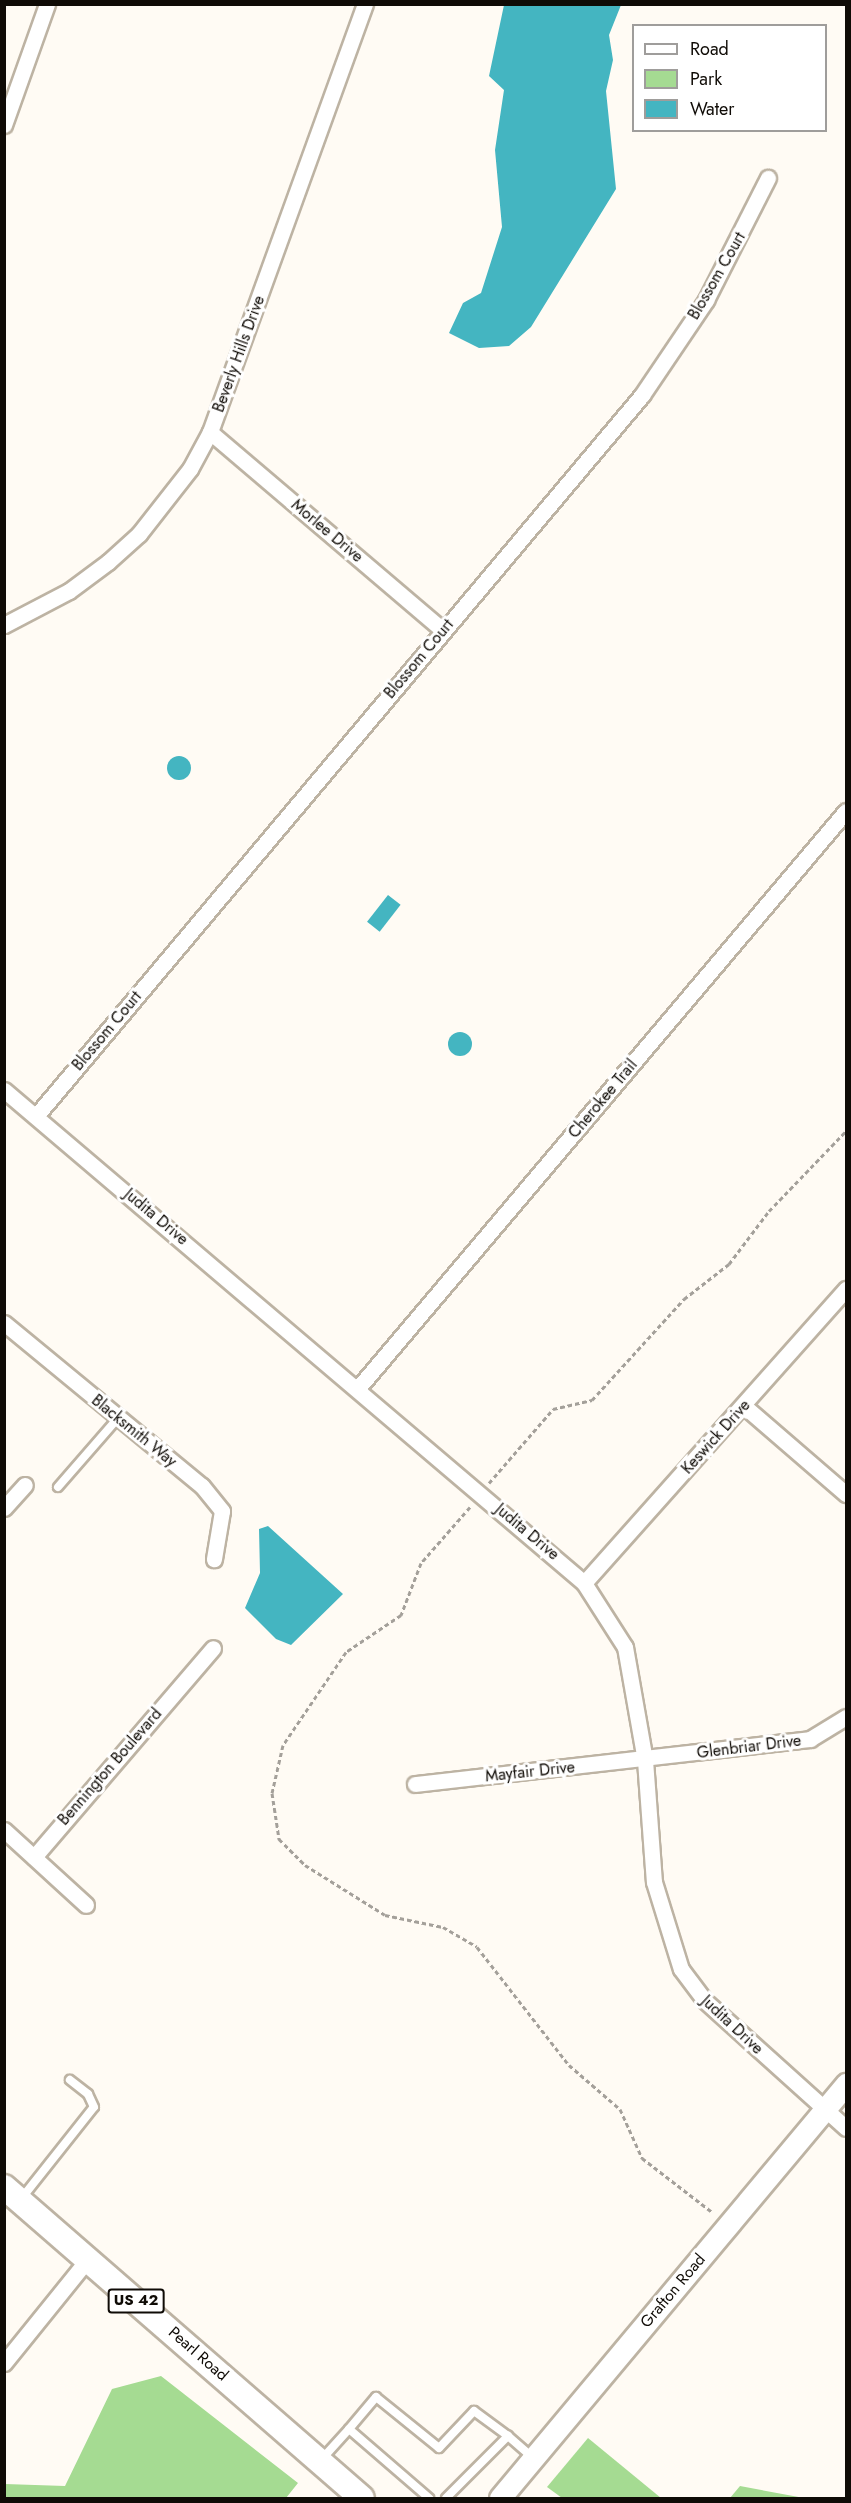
<!DOCTYPE html>
<style>
body{margin:0}
#map{position:relative;width:851px;height:2503px;overflow:hidden;background:#fffbf4;font-family:Jost,sans-serif}
div>[style]{position:absolute}
.green>*{inset:0;background:#a5db92}
.water>*{inset:0;background:#44b5c1;transform-origin:0 0}
.round{border-radius:50%}
.path>*{height:3px;margin-top:-1.5px;transform-origin:0;background:repeating-linear-gradient(90deg,#a4a09a 0 4.5px,transparent 0 7.5px)}
.roads{filter:drop-shadow(2px 0 #bdb3a3) drop-shadow(-2px 0 #bdb3a3) drop-shadow(0 2px #bdb3a3) drop-shadow(0 -2px #bdb3a3)}
.lane>*{height:8px;margin:-4px;padding:0 4px;transform-origin:4px;border-radius:4px;background:#fff}
.street>*{height:15px;margin:-7.5px;padding:0 7.5px;transform-origin:7.5px;border-radius:7.5px;background:#fff}
.secondary>*{height:21px;margin:-10.5px;padding:0 10.5px;transform-origin:10.5px;border-radius:10.5px;background:#fff}
.primary>*{height:24px;margin:-12px;padding:0 12px;transform-origin:12px;border-radius:12px;background:#fff}
span{translate:-50% -50%;white-space:nowrap;text-align:center;line-height:1.15;-webkit-text-stroke:6px #fff;paint-order:stroke}
.shield-label span{padding:2px 4px;background:#fff;border:2px solid;border-radius:4px;-webkit-text-stroke-width:0}
.shield-label{font-size:15px;color:#0f0b06;font-weight:700}
.street-label{font-size:16px;color:#0f0b06}
.frame{position:absolute;inset:0;border:6px solid #0f0b06;pointer-events:none}
.legend{position:absolute;left:632px;top:24px;width:195px;height:108px;box-sizing:border-box;background:#fff;border:2px solid #9f9d9b;margin:0;padding:8px 10px;list-style:none;font-size:18px;color:#0f0b06}
.legend li{display:flex;align-items:center;gap:12px;height:30px}
.legend b{width:30px;border:2px solid #9f9d9b}
</style>
<div id="map">
<div class="green">
<div style="clip-path:polygon(161px 2376px,298px 2483px,286px 2498px,5px 2498px,5px 2484px,65px 2486px,112px 2389px)"></div>
<div style="clip-path:polygon(588px 2438px,661px 2498px,562px 2498px,547px 2487px)"></div>
<div style="clip-path:polygon(740px 2486px,804px 2498px,730px 2498px)"></div>
</div>
<div class="water">
<div style="clip-path:polygon(504px 5px,621px 5px,609px 35px,613px 60px,606px 91px,616px 189px,531px 327px,509px 346px,479px 348px,449px 333px,463px 303px,481px 293px,502px 227px,495px 150px,504px 90px,489px 76px)"></div>
<div class="round" style="left:167px;top:756px;width:24px;height:24px"></div>
<div style="left:388px;top:895px;width:16px;height:34px;rotate:38deg"></div>
<div class="round" style="left:448px;top:1032px;width:24px;height:24px"></div>
<div style="clip-path:polygon(268px 1526px,343px 1594px,291px 1645px,276px 1639px,245px 1608px,260px 1573px,259px 1529px)"></div>
</div>
<div class="path">
<div style="left:489px;top:1483px;width:98px;rotate:-49.1deg"></div>
<div style="left:553px;top:1409px;width:40px;rotate:-13deg"></div>
<div style="left:592px;top:1400px;width:137px;rotate:-47.7deg"></div>
<div style="left:684px;top:1299px;width:57px;rotate:-37.9deg"></div>
<div style="left:729px;top:1264px;width:66px;rotate:-53deg"></div>
<div style="left:769px;top:1211px;width:111px;rotate:-46.1deg"></div>
<div style="left:470px;top:1507px;width:74px;rotate:131.2deg"></div>
<div style="left:421px;top:1563px;width:56px;rotate:111deg"></div>
<div style="left:401px;top:1615px;width:66px;rotate:146.1deg"></div>
<div style="left:346px;top:1652px;width:112px;rotate:124.1deg"></div>
<div style="left:283px;top:1745px;width:49px;rotate:102.9deg"></div>
<div style="left:272px;top:1793px;width:47px;rotate:81.3deg"></div>
<div style="left:279px;top:1839px;width:37px;rotate:45deg"></div>
<div style="left:305px;top:1865px;width:94px;rotate:32deg"></div>
<div style="left:385px;top:1915px;width:59px;rotate:11.7deg"></div>
<div style="left:443px;top:1927px;width:39px;rotate:30deg"></div>
<div style="left:477px;top:1947px;width:150px;rotate:52.1deg"></div>
<div style="left:569px;top:2065px;width:67px;rotate:40.8deg"></div>
<div style="left:620px;top:2109px;width:54px;rotate:65.8deg"></div>
<div style="left:642px;top:2158px;width:88px;rotate:37.6deg"></div>
</div>
<div class="roads">
<div class="lane">
<div style="left:58px;top:1487px;width:91px;rotate:-49deg"></div>
<div style="left:21px;top:2199px;width:117px;rotate:-51.6deg"></div>
<div style="left:94px;top:2107px;width:14px;rotate:-115deg"></div>
<div style="left:88px;top:2094px;width:23px;rotate:-142deg"></div>
<div style="left:349px;top:2429px;width:42px;rotate:-49.8deg"></div>
<div style="left:376px;top:2397px;width:81px;rotate:39deg"></div>
<div style="left:439px;top:2448px;width:51px;rotate:-46.6deg"></div>
<div style="left:474px;top:2411px;width:42px;rotate:36.3deg"></div>
<div style="left:321px;top:2460px;width:42px;rotate:-47.9deg"></div>
<div style="left:349px;top:2429px;width:106px;rotate:40.8deg"></div>
<div style="left:446px;top:2498px;width:88px;rotate:-45deg"></div>
<div style="left:508px;top:2436px;width:30px;rotate:41deg"></div>
</div>
<div class="street">
<div style="left:4px;top:125px;width:128px;rotate:-70.4deg"></div>
<div style="left:210px;top:432px;width:306px;rotate:40.4deg"></div>
<div style="left:4px;top:625px;width:73px;rotate:-27.6deg"></div>
<div style="left:69px;top:591px;width:49px;rotate:-36.6deg"></div>
<div style="left:108px;top:562px;width:42px;rotate:-42.1deg"></div>
<div style="left:139px;top:534px;width:83px;rotate:-51.9deg"></div>
<div style="left:190px;top:469px;width:42px;rotate:-61.6deg"></div>
<div style="left:210px;top:432px;width:455px;rotate:-70.1deg"></div>
<div style="left:4px;top:1090px;width:761px;rotate:40.36deg"></div>
<div style="left:584px;top:1583px;width:76px;rotate:57.4deg"></div>
<div style="left:625px;top:1647px;width:115px;rotate:80deg"></div>
<div style="left:645px;top:1760px;width:122px;rotate:85.8deg"></div>
<div style="left:654px;top:1882px;width:91px;rotate:72.8deg"></div>
<div style="left:681px;top:1969px;width:39px;rotate:53deg"></div>
<div style="left:704px;top:2000px;width:191px;rotate:42deg"></div>
<div style="left:36px;top:1116px;width:942px;rotate:-49.95deg"></div>
<div style="left:642px;top:395px;width:115px;rotate:-56deg"></div>
<div style="left:706px;top:300px;width:137px;rotate:-63.1deg"></div>
<div style="left:4px;top:1323px;width:256px;rotate:39.5deg"></div>
<div style="left:202px;top:1486px;width:32px;rotate:51deg"></div>
<div style="left:222px;top:1511px;width:49px;rotate:99.5deg"></div>
<div style="left:359px;top:1387px;width:754px;rotate:-49.79deg"></div>
<div style="left:744px;top:1406px;width:135px;rotate:40.8deg"></div>
<div style="left:4px;top:1508px;width:31px;rotate:-48deg"></div>
<div style="left:584px;top:1583px;width:394px;rotate:-48.3deg"></div>
<div style="left:415px;top:1784px;width:398px;rotate:-6.5deg"></div>
<div style="left:810px;top:1739px;width:42px;rotate:-31.4deg"></div>
<div style="left:4px;top:1830px;width:111px;rotate:42.4deg"></div>
<div style="left:34px;top:1857px;width:275px;rotate:-49.4deg"></div>
<div style="left:4px;top:2363px;width:134px;rotate:-51.1deg"></div>
</div>
<div class="secondary">
<div style="left:500px;top:2498px;width:540px;rotate:-50.11deg"></div>
</div>
<div class="primary">
<div style="left:4px;top:2187px;width:474px;rotate:41deg"></div>
</div>
</div>
<div class="shield-label">
<span style="left:136px;top:2301px">US 42</span>
</div>
<div class="street-label">
<span style="left:717px;top:276px;rotate:-60deg">Blossom Court</span>
<span style="left:239px;top:354px;rotate:-70deg">Beverly Hills Drive</span>
<span style="left:327px;top:531px;rotate:40deg">Morlee Drive</span>
<span style="left:419px;top:659px;rotate:-50deg">Blossom Court</span>
<span style="left:107px;top:1031px;rotate:-50deg">Blossom Court</span>
<span style="left:603px;top:1099px;rotate:-50deg">Cherokee Trail</span>
<span style="left:156px;top:1217px;rotate:40deg">Judita Drive</span>
<span style="left:134px;top:1431px;rotate:39deg">Blacksmith Way</span>
<span style="left:716px;top:1437px;rotate:-48deg">Keswick Drive</span>
<span style="left:527px;top:1532px;rotate:40deg">Judita Drive</span>
<span style="left:749px;top:1747px;rotate:-7deg">Glenbriar Drive</span>
<span style="left:110px;top:1767px;rotate:-49deg">Bennington Boulevard</span>
<span style="left:530px;top:1772px;rotate:-6deg">Mayfair Drive</span>
<span style="left:732px;top:2025px;rotate:43deg">Judita Drive</span>
<span style="left:673px;top:2291px;rotate:-50deg">Grafton Road</span>
<span style="left:198px;top:2354px;rotate:41deg">Pearl Road</span>
</div>
<div class="frame"></div>
<ul class="legend">
<li><b style="height:8px;background:#fff"></b>Road</li>
<li><b style="height:16px;background:#a5db92"></b>Park</li>
<li><b style="height:16px;background:#44b5c1"></b>Water</li>
</ul>
</div>
